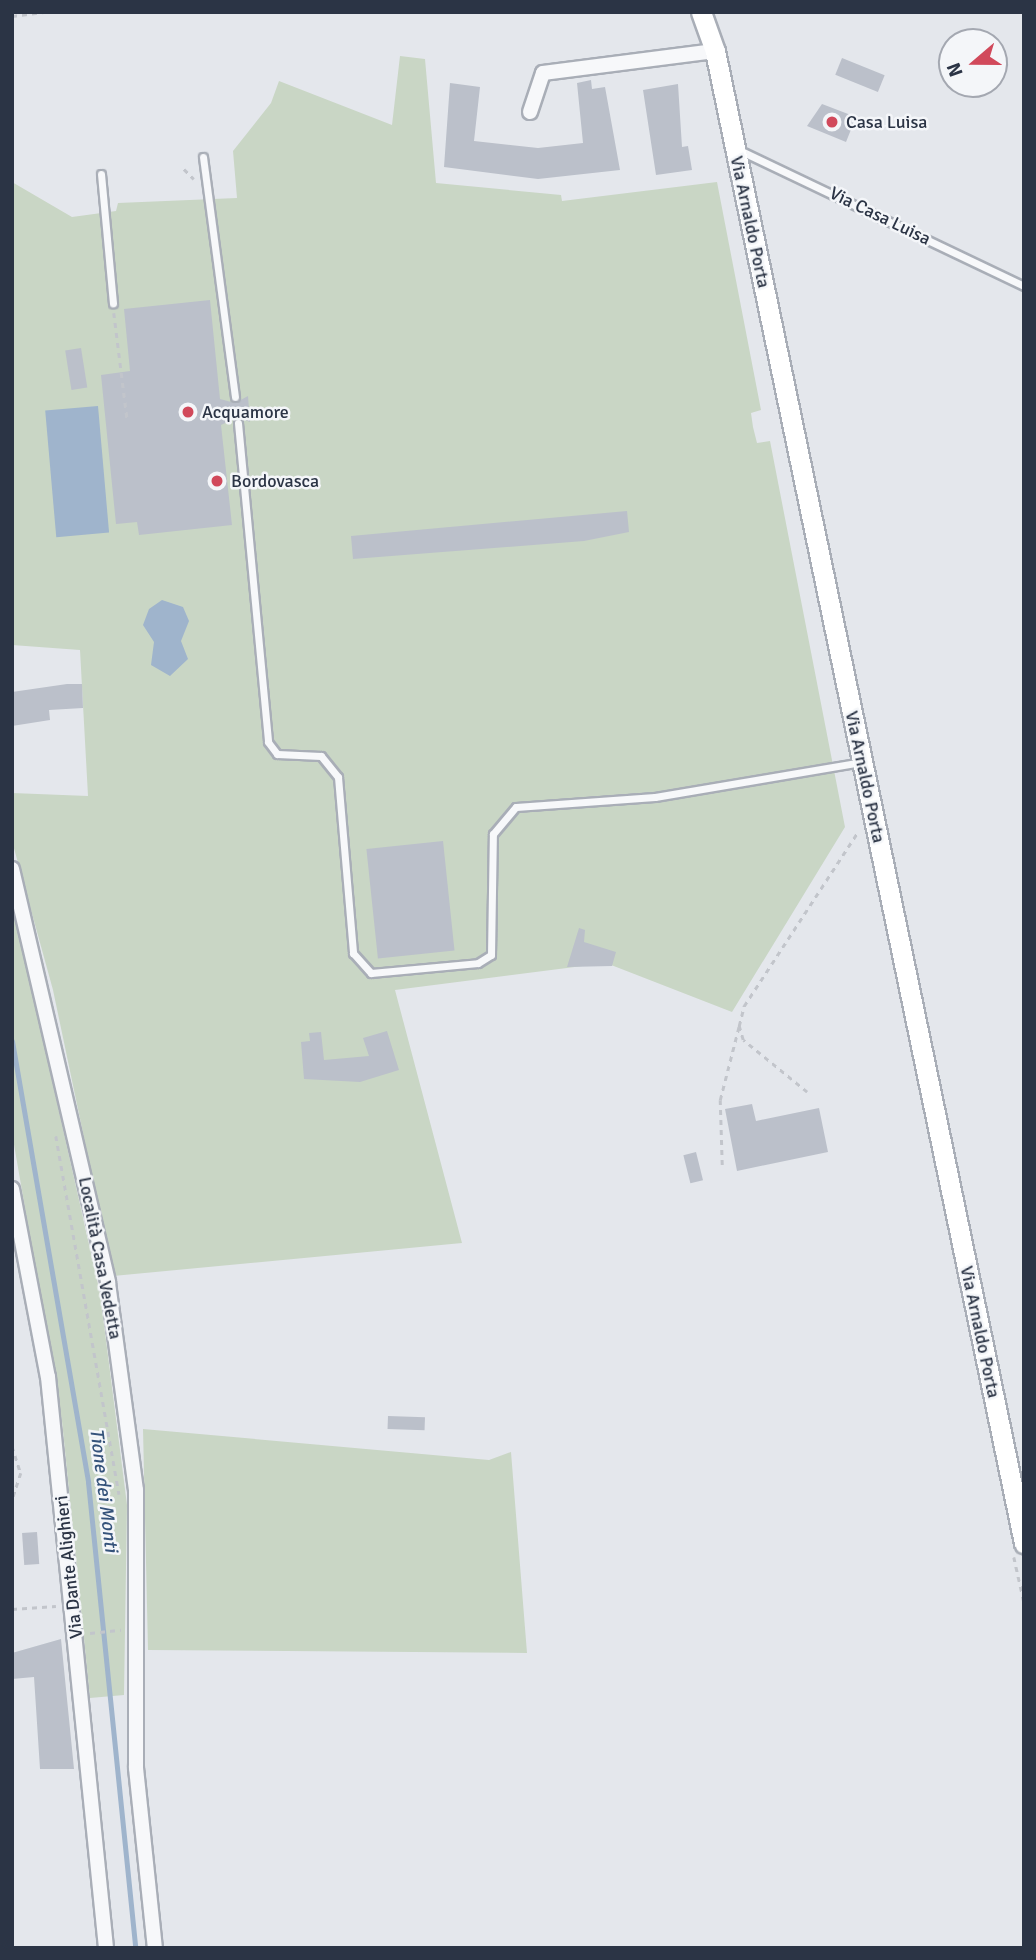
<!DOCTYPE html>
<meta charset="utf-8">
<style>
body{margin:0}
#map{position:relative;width:1036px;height:1960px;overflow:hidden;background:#e4e7ec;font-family:Signika,sans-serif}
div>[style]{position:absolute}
.green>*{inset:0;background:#c9d6c5}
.water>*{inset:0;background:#9fb4cc;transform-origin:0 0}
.stream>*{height:5px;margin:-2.5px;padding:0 2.5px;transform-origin:2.5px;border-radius:2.5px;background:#9fb4cc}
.building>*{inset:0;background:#bbc0ca;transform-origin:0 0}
.path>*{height:2.5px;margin-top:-1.25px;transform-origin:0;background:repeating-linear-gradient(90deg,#c2c5cb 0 5px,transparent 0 10px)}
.roads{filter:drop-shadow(2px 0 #a9aeb7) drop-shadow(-2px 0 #a9aeb7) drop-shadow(0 2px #a9aeb7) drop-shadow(0 -2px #a9aeb7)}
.lane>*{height:7px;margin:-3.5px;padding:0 3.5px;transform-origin:3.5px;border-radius:3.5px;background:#f7f8fa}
.street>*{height:14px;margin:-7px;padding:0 7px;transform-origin:7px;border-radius:7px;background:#f7f8fa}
.secondary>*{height:19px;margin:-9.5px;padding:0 9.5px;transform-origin:9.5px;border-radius:9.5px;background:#fff}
.dots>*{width:19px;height:19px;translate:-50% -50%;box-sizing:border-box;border:4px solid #f4f6f9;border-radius:50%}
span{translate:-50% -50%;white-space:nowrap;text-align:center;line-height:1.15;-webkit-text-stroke:5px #f4f6f9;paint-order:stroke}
.poi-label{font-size:18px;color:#2b3445}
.left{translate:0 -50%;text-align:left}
.street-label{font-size:18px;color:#2b3445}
.water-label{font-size:19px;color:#34527a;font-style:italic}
.frame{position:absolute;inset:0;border:14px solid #2b3445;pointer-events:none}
.north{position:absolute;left:938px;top:28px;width:70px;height:70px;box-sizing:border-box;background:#f4f6f9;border:2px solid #a4a8b1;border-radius:50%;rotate:250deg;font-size:19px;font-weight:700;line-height:28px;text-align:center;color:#2b3445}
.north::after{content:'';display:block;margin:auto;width:24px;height:32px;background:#d1495b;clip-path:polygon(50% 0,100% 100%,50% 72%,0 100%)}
</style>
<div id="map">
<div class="green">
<div style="clip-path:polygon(400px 56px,425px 59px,436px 183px,561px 195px,562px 201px,717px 182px,761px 410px,751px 413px,753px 427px,757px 443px,770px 441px,845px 827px,732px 1012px,606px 963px,395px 990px,462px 1243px,113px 1276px,53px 990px,12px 841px,12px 793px,88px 796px,80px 650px,12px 645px,12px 182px,72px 217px,116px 211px,118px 203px,237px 198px,233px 151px,271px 103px,279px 81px,392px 125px)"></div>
<div style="clip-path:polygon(12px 903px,100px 1293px,127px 1505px,124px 1695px,90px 1698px,62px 1421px,12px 1133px)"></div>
<div style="clip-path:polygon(143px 1429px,489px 1460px,511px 1452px,527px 1653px,148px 1650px)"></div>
</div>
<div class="water">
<div style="left:98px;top:406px;width:127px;height:53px;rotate:85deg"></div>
<div style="clip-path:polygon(162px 600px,183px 607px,189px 621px,181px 641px,188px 659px,170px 676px,151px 665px,154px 642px,143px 625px,149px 609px)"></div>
</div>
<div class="stream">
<div style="left:12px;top:1041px;width:448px;rotate:80.2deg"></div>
<div style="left:88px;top:1482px;width:468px;rotate:84.2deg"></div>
</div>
<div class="building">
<div style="left:842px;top:58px;width:46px;height:18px;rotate:22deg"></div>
<div style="clip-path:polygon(591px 80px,592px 89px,605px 87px,620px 170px,538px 179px,444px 167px,450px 83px,480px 87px,474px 141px,538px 148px,583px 143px,577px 83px)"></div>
<div style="clip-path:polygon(678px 84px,682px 147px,688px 146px,692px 170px,656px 175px,643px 90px)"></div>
<div style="clip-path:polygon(822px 104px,856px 117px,846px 142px,807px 126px)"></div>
<div style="clip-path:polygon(210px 300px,220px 399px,235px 403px,248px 396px,250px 422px,238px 417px,221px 425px,232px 525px,139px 535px,137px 522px,116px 524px,101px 375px,130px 371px,124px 309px)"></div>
<div style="left:81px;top:348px;width:40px;height:16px;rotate:81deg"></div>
<div style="clip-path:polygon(627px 511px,629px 532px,584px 541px,353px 559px,351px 536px)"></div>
<div style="clip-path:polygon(67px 684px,82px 684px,83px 708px,49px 710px,50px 720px,12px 726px,12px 692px)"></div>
<div style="left:443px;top:841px;width:110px;height:77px;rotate:84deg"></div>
<div style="clip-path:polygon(579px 928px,585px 930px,584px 942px,616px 952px,612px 966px,567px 967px)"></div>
<div style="clip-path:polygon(387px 1031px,399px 1070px,360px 1082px,304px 1079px,301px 1042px,310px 1041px,309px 1033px,321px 1032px,324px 1060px,369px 1056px,363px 1038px)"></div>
<div style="clip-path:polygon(752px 1104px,756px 1121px,819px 1108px,828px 1152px,737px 1171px,725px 1109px)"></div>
<div style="left:696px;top:1152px;width:29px;height:13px;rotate:76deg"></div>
<div style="left:388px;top:1416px;width:37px;height:13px;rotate:2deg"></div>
<div style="left:37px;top:1532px;width:32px;height:15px;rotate:86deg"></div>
<div style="clip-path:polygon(61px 1639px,74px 1769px,40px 1769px,34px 1677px,12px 1679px,12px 1653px)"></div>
</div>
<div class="path">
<div style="left:12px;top:16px;width:34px;rotate:-7deg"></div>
<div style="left:184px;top:169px;width:14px;rotate:45deg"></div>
<div style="left:114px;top:313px;width:106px;rotate:82.9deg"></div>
<div style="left:807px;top:1092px;width:82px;rotate:-140.9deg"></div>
<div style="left:743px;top:1040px;width:15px;rotate:-106deg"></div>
<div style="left:739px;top:1026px;width:21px;rotate:-76deg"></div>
<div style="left:744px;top:1006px;width:207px;rotate:-56.8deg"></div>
<div style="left:56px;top:1136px;width:364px;rotate:80deg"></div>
<div style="left:722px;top:1165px;width:65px;rotate:-91.8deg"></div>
<div style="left:720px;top:1100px;width:76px;rotate:-75.6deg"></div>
<div style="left:12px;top:1446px;width:28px;rotate:72deg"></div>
<div style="left:21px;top:1473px;width:29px;rotate:108deg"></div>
<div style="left:1014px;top:1557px;width:46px;rotate:77.5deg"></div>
<div style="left:12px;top:1609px;width:44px;rotate:-3.9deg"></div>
<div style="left:90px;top:1633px;width:31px;rotate:-6deg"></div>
</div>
<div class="roads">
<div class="lane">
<div style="left:739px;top:150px;width:316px;rotate:25.5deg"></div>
<div style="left:203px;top:157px;width:242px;rotate:82.4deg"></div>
<div style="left:101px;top:174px;width:130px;rotate:84.7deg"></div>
<div style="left:238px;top:423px;width:320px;rotate:84.6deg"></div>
<div style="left:268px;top:742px;width:15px;rotate:53deg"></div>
<div style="left:277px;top:754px;width:44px;rotate:2.6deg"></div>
<div style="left:321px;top:756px;width:27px;rotate:51deg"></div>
<div style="left:338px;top:777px;width:177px;rotate:85.1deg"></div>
<div style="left:353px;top:953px;width:27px;rotate:48deg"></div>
<div style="left:371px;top:973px;width:107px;rotate:-5.3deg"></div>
<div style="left:478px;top:963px;width:15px;rotate:-32deg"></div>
<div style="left:491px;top:955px;width:121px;rotate:-89.1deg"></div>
<div style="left:493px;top:834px;width:35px;rotate:-50deg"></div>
<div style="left:516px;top:807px;width:139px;rotate:-4.1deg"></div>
<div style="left:655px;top:797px;width:209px;rotate:-9.6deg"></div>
</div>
<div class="street">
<div style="left:530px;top:112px;width:41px;rotate:-71.6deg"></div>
<div style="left:543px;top:73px;width:173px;rotate:-7.3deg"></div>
<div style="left:12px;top:869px;width:425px;rotate:76.9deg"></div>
<div style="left:108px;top:1283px;width:209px;rotate:82.3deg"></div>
<div style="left:136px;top:1490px;width:278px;rotate:90deg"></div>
<div style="left:136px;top:1768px;width:181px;rotate:84deg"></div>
<div style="left:12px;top:1189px;width:191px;rotate:79.2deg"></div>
<div style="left:48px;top:1377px;width:574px;rotate:84.2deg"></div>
</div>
<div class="secondary">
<div style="left:701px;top:12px;width:41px;rotate:70.3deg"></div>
<div style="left:715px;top:51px;width:1524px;rotate:78.3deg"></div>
</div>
</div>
<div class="dots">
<div style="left:832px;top:122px;background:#d1495b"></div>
<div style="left:188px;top:412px;background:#d1495b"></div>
<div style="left:217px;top:481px;background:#d1495b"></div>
</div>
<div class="poi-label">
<span class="left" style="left:846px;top:122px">Casa Luisa</span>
<span class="left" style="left:202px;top:412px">Acquamore</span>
<span class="left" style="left:231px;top:481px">Bordovasca</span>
</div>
<div class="street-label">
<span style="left:880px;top:216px;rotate:26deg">Via Casa Luisa</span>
<span style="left:750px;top:222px;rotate:78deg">Via Arnaldo Porta</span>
<span style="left:865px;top:777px;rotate:78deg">Via Arnaldo Porta</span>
<span style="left:100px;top:1258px;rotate:79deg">Località Casa Vedetta</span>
<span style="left:980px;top:1332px;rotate:78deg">Via Arnaldo Porta</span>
<span style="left:69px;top:1567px;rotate:-96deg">Via Dante Alighieri</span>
</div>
<div class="water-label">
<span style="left:103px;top:1490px;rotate:83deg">Tione dei Monti</span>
</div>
<div class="frame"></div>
<div class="north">N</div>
</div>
